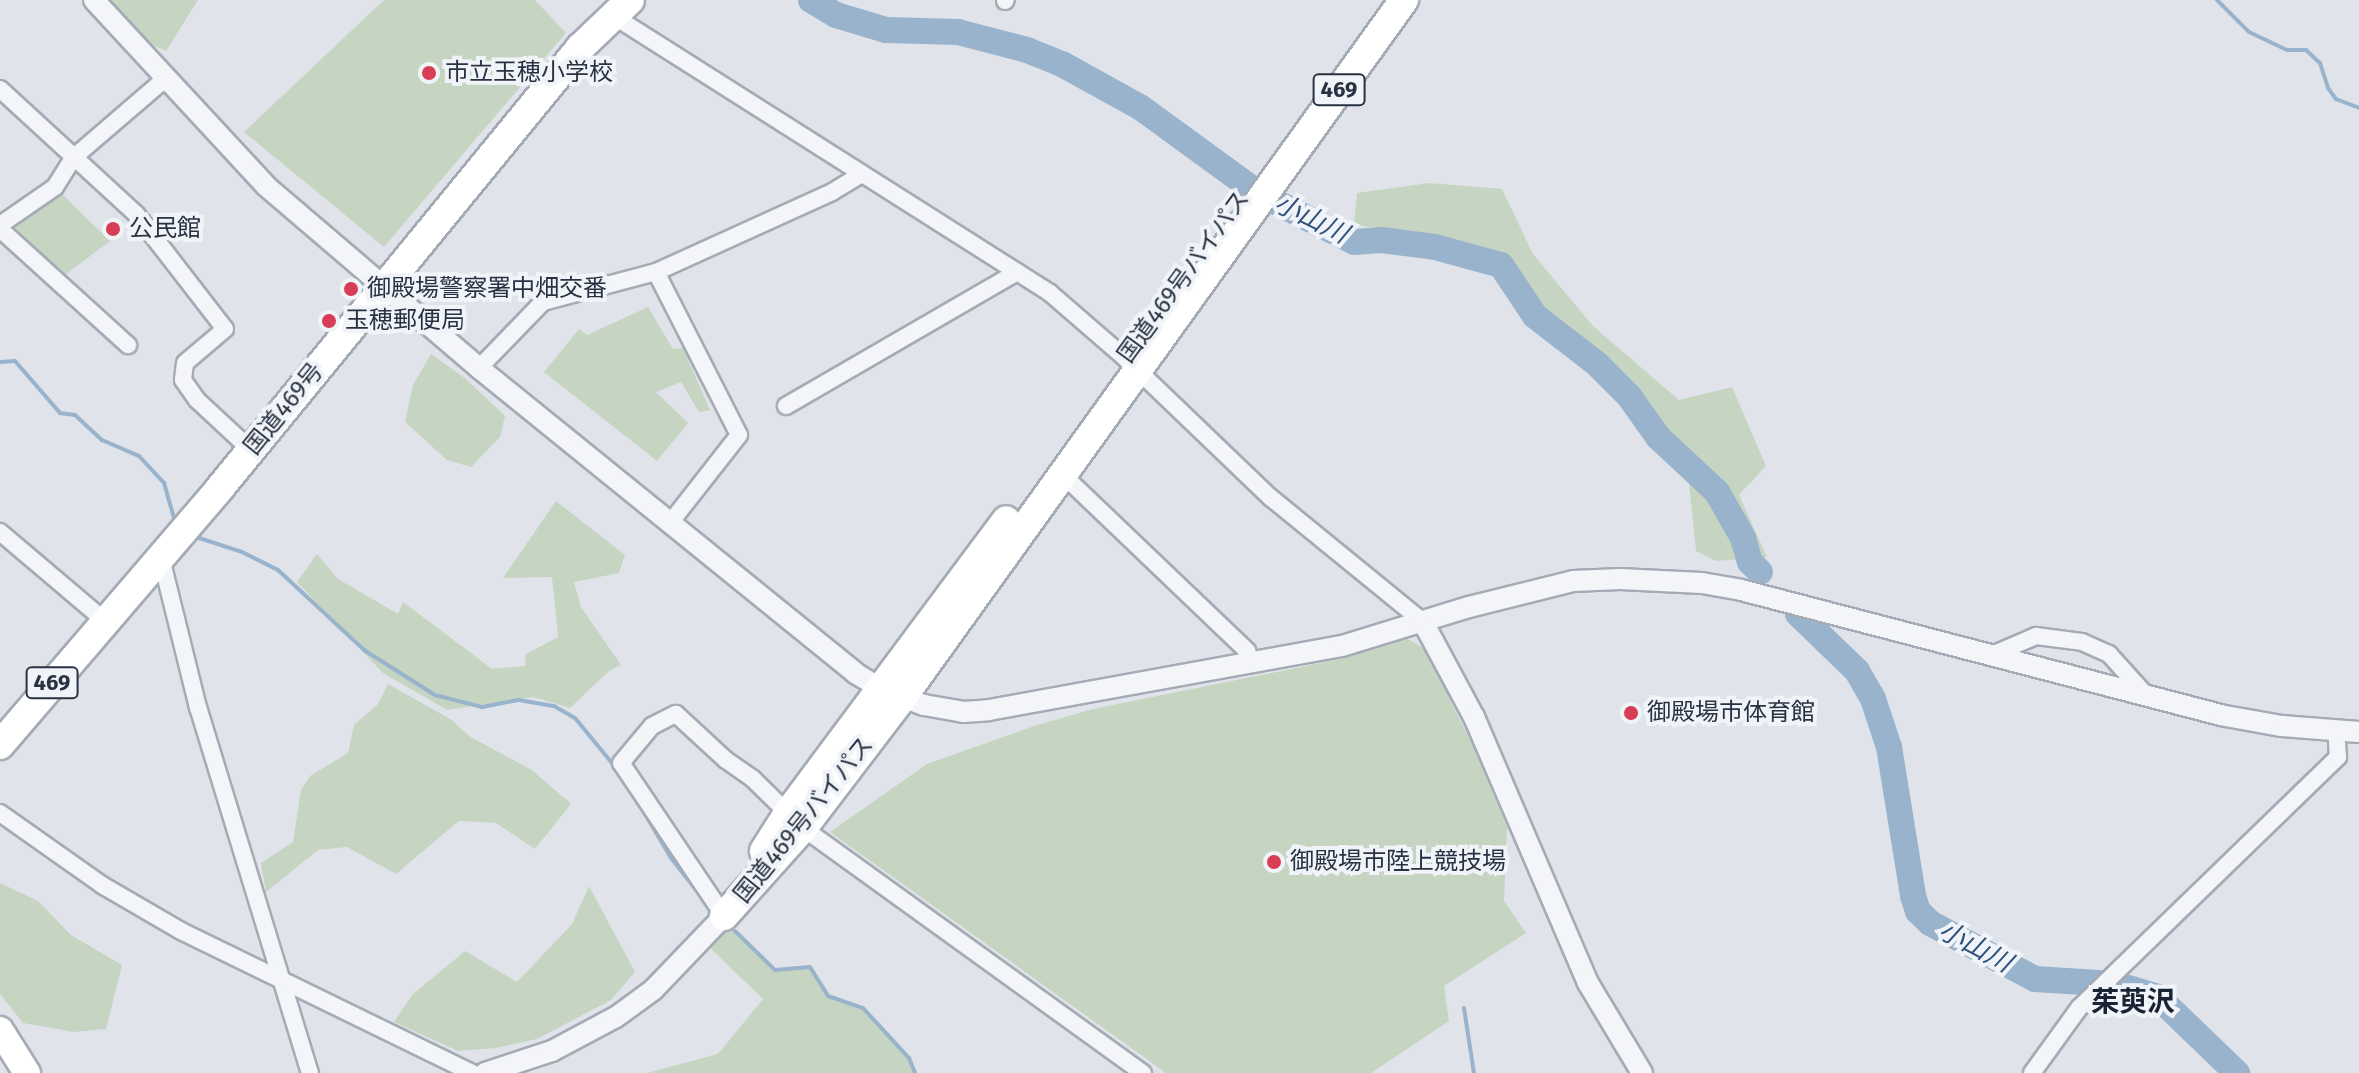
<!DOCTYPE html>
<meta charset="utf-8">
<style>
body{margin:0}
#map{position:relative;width:2359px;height:1073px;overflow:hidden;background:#e0e4ea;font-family:"Fira Sans","Noto Sans JP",sans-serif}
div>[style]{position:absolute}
.green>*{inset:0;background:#c6d5c1}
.stream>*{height:4px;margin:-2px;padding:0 2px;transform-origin:2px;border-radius:2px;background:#99b3cc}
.river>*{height:26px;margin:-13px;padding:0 13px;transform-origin:13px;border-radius:13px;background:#99b3cc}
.roads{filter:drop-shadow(2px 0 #a5abb5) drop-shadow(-2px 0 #a5abb5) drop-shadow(0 2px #a5abb5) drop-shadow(0 -2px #a5abb5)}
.minor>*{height:16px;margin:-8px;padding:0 8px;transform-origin:8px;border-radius:8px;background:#f3f5f8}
.tertiary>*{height:20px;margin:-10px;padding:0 10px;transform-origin:10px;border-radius:10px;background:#f3f5f8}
.primary>*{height:26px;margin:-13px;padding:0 13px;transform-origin:13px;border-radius:13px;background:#fff}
.trunk>*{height:28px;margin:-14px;padding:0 14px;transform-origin:14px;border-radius:14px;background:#fff}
.dots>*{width:22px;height:22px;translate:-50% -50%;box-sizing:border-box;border:4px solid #f0f3f7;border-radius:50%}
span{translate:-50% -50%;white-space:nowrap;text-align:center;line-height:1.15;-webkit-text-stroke:8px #f0f3f7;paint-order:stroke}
.shield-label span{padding:2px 6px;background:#f0f3f7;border:2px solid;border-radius:6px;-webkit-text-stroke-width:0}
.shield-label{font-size:22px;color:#283243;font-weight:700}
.poi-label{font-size:24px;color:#283243}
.left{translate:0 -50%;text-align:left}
.street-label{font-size:24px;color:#283243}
.water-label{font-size:26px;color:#2f517a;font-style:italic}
.quarter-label{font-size:28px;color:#1a2334;font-weight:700}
</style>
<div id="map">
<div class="green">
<div style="clip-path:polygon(111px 0,198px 0,166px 51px,141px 40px)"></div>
<div style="clip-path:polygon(384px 0,535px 0,566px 33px,384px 247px,244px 132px)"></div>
<div style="clip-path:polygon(1429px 183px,1502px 189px,1533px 254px,1593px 326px,1679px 400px,1732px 387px,1766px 466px,1739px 495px,1767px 557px,1716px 561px,1696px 551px,1688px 475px,1636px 425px,1493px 254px,1354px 224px,1357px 193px)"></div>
<div style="clip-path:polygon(55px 187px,110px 241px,57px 281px,0 225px)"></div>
<div style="clip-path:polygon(648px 307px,673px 349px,683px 348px,710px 410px,699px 412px,681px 382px,656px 392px,688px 423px,657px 461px,544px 372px,579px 329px,587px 335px)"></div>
<div style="clip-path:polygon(431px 354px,466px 379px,505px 416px,500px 437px,471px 467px,447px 460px,405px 422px,413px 385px)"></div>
<div style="clip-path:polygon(556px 501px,625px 555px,619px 573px,574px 582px,581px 607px,621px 665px,609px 671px,570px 708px,533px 697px,447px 710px,383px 673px,297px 582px,317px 554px,338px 579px,398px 614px,403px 602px,492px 669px,525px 666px,526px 654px,558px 637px,552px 577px,503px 578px)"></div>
<div style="clip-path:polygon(1406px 638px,1425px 649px,1472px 744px,1507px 827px,1504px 901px,1526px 933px,1444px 986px,1449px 1021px,1371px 1073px,1166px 1073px,830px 832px,927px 764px,1034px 726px,1093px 709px,1340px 659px)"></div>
<div style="clip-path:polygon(388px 684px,452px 720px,469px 736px,532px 770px,571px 804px,535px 849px,496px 823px,459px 821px,396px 874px,347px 847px,318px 850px,266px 892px,261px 863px,293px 842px,301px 790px,310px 776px,348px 753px,354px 725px,378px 704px)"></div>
<div style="clip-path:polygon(0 883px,38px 901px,71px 935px,122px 965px,106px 1029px,74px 1032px,23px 1023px,0 994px)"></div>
<div style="clip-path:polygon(589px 886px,635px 972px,611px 1000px,537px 1039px,496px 1048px,458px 1051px,394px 1022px,412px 995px,465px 951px,517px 982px,572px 924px)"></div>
<div style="clip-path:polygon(726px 925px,775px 970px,810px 967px,828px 996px,863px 1008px,909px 1058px,915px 1073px,647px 1073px,718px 1054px,763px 999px,709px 947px)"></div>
</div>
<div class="stream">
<div style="left:2217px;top:0;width:45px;rotate:45deg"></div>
<div style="left:2249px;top:32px;width:42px;rotate:25.3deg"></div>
<div style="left:2287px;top:50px;width:19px"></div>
<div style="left:2306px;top:50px;width:19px;rotate:43deg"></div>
<div style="left:2320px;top:63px;width:26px;rotate:72deg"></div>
<div style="left:2328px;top:88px;width:14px;rotate:54deg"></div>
<div style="left:2336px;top:99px;width:25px;rotate:21deg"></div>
<div style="left:0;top:362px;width:15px;rotate:-4deg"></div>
<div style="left:15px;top:361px;width:69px;rotate:49.1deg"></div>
<div style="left:60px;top:413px;width:15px;rotate:8deg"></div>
<div style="left:75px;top:415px;width:37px;rotate:43deg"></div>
<div style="left:102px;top:440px;width:40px;rotate:23.4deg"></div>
<div style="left:139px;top:456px;width:37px;rotate:47deg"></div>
<div style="left:164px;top:483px;width:37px;rotate:74deg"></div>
<div style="left:196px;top:537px;width:48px;rotate:18.1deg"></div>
<div style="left:242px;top:552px;width:40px;rotate:26.6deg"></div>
<div style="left:278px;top:570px;width:117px;rotate:42.9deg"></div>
<div style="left:364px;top:650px;width:84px;rotate:32.4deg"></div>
<div style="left:435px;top:695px;width:49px;rotate:14.3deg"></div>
<div style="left:482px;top:707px;width:38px;rotate:-11deg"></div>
<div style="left:519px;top:700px;width:36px;rotate:10deg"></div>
<div style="left:554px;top:706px;width:24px;rotate:30deg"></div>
<div style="left:575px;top:718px;width:65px;rotate:50.6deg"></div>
<div style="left:632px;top:792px;width:77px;rotate:59.4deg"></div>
<div style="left:671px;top:858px;width:55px;rotate:51.7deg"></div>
<div style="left:735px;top:931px;width:56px;rotate:44.3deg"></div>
<div style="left:775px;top:970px;width:35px;rotate:-5deg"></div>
<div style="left:810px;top:967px;width:34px;rotate:58deg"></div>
<div style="left:828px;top:996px;width:37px;rotate:19deg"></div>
<div style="left:863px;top:1008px;width:68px;rotate:47.4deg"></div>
<div style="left:909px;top:1058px;width:16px;rotate:68deg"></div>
<div style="left:1464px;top:1008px;width:66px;rotate:81.3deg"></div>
</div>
<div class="river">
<div style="left:811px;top:0;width:29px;rotate:31deg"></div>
<div style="left:836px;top:15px;width:52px;rotate:16.7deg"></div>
<div style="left:886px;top:30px;width:72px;rotate:1.6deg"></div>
<div style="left:958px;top:32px;width:71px;rotate:14.6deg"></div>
<div style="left:1027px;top:50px;width:38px;rotate:22deg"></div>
<div style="left:1062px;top:64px;width:89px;rotate:28.9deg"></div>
<div style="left:1140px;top:107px;width:146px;rotate:36.1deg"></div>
<div style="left:1258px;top:193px;width:108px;rotate:27deg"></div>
<div style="left:1354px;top:242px;width:27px;rotate:-4deg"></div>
<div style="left:1381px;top:240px;width:54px;rotate:7.4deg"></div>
<div style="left:1435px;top:247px;width:68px;rotate:15.3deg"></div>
<div style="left:1501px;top:265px;width:61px;rotate:56.3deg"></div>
<div style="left:1535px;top:316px;width:78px;rotate:37.7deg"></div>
<div style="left:1597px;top:364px;width:45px;rotate:45deg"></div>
<div style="left:1629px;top:396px;width:50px;rotate:54.7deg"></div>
<div style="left:1658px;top:437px;width:81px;rotate:43deg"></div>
<div style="left:1717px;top:492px;width:53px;rotate:60.5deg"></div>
<div style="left:1743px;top:538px;width:25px;rotate:74deg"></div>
<div style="left:1750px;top:562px;width:14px;rotate:45deg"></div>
<div style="left:1798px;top:614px;width:82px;rotate:44deg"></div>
<div style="left:1857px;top:671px;width:32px;rotate:60deg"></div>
<div style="left:1873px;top:699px;width:51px;rotate:71.6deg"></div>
<div style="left:1889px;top:747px;width:151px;rotate:80.8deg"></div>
<div style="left:1913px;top:896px;width:16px;rotate:72deg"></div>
<div style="left:1918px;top:911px;width:17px;rotate:45deg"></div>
<div style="left:1930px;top:923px;width:119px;rotate:28.1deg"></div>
<div style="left:2035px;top:979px;width:80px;rotate:3.6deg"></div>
<div style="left:2115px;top:984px;width:45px;rotate:16.8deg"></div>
<div style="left:2158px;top:997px;width:110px;rotate:43.9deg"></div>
</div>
<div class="roads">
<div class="minor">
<div style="left:1005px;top:1px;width:1px;rotate:-45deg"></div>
<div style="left:612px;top:15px;width:519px;rotate:32.4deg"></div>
<div style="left:1050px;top:293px;width:99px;rotate:40.9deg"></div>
<div style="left:1125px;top:358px;width:201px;rotate:43.8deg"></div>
<div style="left:1270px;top:497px;width:198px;rotate:39.2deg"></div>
<div style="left:0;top:89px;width:185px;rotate:42.6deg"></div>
<div style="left:136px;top:214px;width:145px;rotate:52.3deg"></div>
<div style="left:225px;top:329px;width:52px;rotate:139.6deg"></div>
<div style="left:185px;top:363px;width:17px;rotate:97deg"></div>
<div style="left:183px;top:380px;width:24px;rotate:55deg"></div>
<div style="left:197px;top:400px;width:74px;rotate:42.8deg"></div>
<div style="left:0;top:225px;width:67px;rotate:-34.6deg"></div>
<div style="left:55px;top:187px;width:34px;rotate:-58deg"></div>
<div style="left:73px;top:158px;width:121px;rotate:-40.7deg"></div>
<div style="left:0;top:229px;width:173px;rotate:42.2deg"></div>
<div style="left:656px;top:272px;width:183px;rotate:63deg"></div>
<div style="left:739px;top:435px;width:112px;rotate:128.1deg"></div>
<div style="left:479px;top:368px;width:92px;rotate:-45.9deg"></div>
<div style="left:543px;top:302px;width:117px;rotate:-14.9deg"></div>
<div style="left:656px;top:272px;width:193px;rotate:-24.4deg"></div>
<div style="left:832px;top:192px;width:35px;rotate:-31deg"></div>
<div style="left:786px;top:406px;width:267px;rotate:-30.1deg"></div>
<div style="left:1062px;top:474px;width:256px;rotate:43.7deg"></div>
<div style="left:1247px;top:651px;width:11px;rotate:68deg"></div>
<div style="left:0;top:532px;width:138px;rotate:40.3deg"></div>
<div style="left:161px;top:558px;width:154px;rotate:76.1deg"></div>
<div style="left:198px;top:707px;width:383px;rotate:73deg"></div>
<div style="left:1994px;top:654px;width:46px;rotate:-23.2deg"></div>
<div style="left:2036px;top:636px;width:46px;rotate:7.4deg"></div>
<div style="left:2082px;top:642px;width:30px;rotate:24deg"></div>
<div style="left:2109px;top:654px;width:57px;rotate:47.9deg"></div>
<div style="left:0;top:813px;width:125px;rotate:35.2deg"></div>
<div style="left:102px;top:885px;width:91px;rotate:30.2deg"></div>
<div style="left:181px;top:931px;width:324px;rotate:26deg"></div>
<div style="left:724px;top:916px;width:184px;rotate:-123.9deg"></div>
<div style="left:621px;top:763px;width:48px;rotate:-50deg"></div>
<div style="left:652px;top:726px;width:27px;rotate:-27deg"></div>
<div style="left:676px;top:714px;width:68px;rotate:42.6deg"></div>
<div style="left:726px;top:760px;width:33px;rotate:35deg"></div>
<div style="left:753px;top:779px;width:70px;rotate:44.4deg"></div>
<div style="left:803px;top:828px;width:419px;rotate:35.8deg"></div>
<div style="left:2032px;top:1073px;width:80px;rotate:-54.1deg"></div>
<div style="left:2079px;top:1008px;width:361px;rotate:-44.1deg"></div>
<div style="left:2338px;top:757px;width:27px;rotate:-94deg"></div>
</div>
<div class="tertiary">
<div style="left:94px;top:0;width:253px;rotate:47.2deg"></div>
<div style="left:266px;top:186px;width:280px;rotate:40.5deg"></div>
<div style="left:479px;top:368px;width:484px;rotate:39deg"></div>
<div style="left:855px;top:673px;width:31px;rotate:31deg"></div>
<div style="left:882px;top:689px;width:45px;rotate:20.9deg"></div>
<div style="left:924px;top:705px;width:40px;rotate:10deg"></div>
<div style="left:963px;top:712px;width:26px;rotate:-4deg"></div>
<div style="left:989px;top:710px;width:359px;rotate:-10.3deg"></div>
<div style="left:1342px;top:646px;width:133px;rotate:-17.1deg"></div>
<div style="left:1469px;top:607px;width:107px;rotate:-14deg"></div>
<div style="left:1573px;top:581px;width:47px;rotate:-2.4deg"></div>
<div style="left:1620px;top:579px;width:82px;rotate:2.8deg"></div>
<div style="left:1702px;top:583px;width:40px;rotate:10deg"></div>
<div style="left:1741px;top:590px;width:495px;rotate:14.6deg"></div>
<div style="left:2220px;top:715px;width:63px;rotate:10.1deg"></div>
<div style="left:2282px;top:726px;width:77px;rotate:4.5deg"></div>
<div style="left:1423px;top:622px;width:108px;rotate:61.8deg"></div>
<div style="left:1474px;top:717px;width:289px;rotate:66.8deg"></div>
<div style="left:1588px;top:983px;width:105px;rotate:59deg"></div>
<div style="left:485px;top:1073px;width:71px;rotate:-18.2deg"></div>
<div style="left:552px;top:1051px;width:72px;rotate:-28deg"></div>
<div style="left:616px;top:1017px;width:46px;rotate:-36.1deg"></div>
<div style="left:653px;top:990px;width:103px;rotate:-46.2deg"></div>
</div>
<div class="primary">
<div style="left:0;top:1030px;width:51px;rotate:57.9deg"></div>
</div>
<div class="trunk">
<div style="left:0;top:745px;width:338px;rotate:-49.4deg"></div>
<div style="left:220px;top:488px;width:569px;rotate:-50.71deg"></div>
<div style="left:580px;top:48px;width:69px;rotate:-43.8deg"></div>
<div style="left:764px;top:851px;width:45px;rotate:-57.7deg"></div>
<div style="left:788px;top:813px;width:365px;rotate:-53.3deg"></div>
<div style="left:724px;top:916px;width:118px;rotate:-48.1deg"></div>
<div style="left:803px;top:828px;width:163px;rotate:-52.7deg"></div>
<div style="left:902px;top:698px;width:860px;rotate:-54.28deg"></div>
</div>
</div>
<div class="dots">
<div style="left:429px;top:73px;background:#d73e56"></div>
<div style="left:113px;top:229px;background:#d73e56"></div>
<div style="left:351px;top:289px;background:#d73e56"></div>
<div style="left:329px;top:321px;background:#d73e56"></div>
<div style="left:1631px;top:713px;background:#d73e56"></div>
<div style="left:1274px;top:862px;background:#d73e56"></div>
</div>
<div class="shield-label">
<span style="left:1339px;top:90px">469</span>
<span style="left:52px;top:683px">469</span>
</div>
<div class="poi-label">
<span class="left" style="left:445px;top:73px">市立玉穂小学校</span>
<span class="left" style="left:129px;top:229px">公民館</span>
<span class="left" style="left:367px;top:289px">御殿場警察署中畑交番</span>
<span class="left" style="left:345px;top:321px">玉穂郵便局</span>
<span class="left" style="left:1647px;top:713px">御殿場市体育館</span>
<span class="left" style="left:1290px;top:862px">御殿場市陸上競技場</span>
</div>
<div class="street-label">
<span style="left:1184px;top:277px;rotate:-54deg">国道469号バイパス</span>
<span style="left:284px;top:409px;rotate:-51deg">国道469号</span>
<span style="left:804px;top:820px;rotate:-51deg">国道469号バイパス</span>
</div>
<div class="water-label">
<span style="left:1311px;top:219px;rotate:26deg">小山川</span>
<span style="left:1975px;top:947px;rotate:28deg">小山川</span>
</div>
<div class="quarter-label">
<span style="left:2133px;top:1002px">茱萸沢</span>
</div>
</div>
